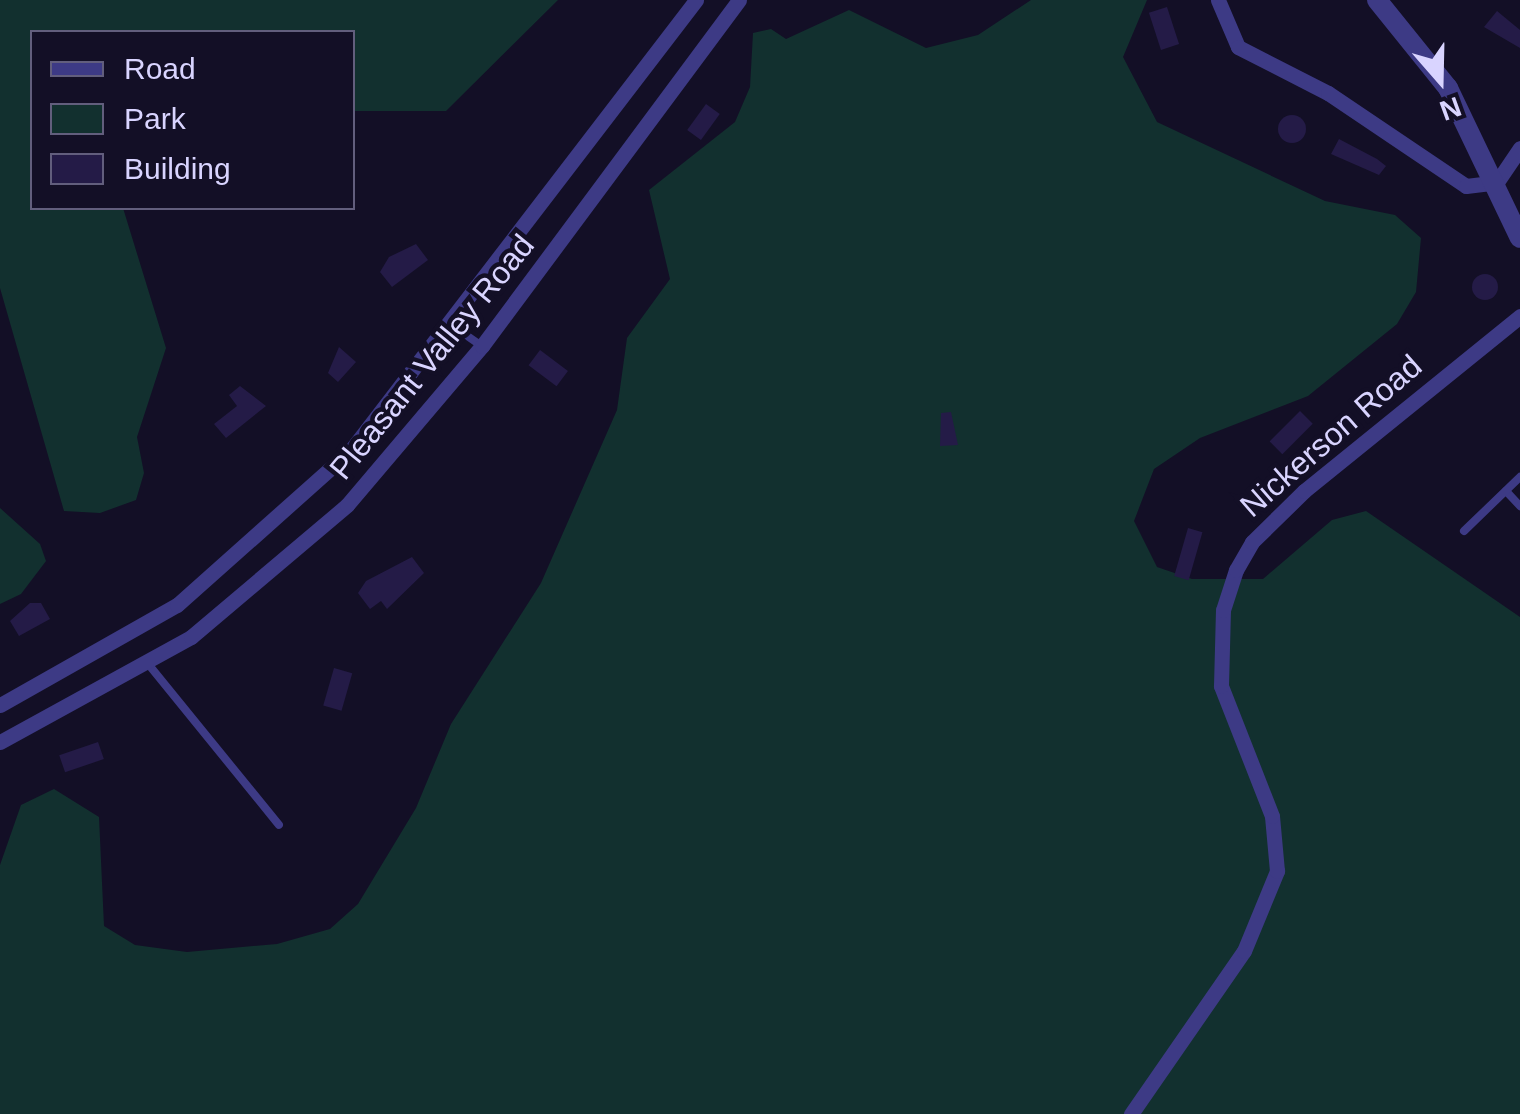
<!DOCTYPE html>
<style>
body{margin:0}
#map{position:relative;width:1520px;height:1114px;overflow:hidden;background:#130f26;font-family:Arial,sans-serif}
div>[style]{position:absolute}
.green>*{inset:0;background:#12302f}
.building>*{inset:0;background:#241b47;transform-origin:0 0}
.round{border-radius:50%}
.service>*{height:8px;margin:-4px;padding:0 4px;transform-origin:4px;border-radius:4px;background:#3d3a85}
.minor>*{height:15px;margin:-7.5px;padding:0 7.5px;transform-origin:7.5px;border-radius:7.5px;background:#3d3a85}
.tertiary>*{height:20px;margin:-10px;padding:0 10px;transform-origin:10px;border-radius:10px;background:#3d3a85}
span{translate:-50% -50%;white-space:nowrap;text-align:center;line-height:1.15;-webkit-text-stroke:9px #130f26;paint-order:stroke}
.street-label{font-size:32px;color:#d9d4ff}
.legend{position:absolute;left:30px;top:30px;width:325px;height:180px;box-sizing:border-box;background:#130f26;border:2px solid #625e7d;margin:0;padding:12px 18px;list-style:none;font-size:30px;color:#d9d4ff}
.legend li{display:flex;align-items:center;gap:20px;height:50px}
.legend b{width:50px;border:2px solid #625e7d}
.north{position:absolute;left:1390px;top:30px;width:100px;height:100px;-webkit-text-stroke:8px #130f26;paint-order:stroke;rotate:160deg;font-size:28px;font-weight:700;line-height:40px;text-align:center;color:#d9d4ff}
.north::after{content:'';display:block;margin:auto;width:35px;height:45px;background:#d9d4ff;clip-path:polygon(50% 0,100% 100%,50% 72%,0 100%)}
</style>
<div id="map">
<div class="green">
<div style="clip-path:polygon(0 0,558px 0,446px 111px,353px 111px,352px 32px,32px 32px,32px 208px,123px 208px,166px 348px,137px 437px,144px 473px,136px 500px,100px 513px,64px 511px,0 288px)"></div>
<div style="clip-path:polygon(1031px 0,1147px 0,1123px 57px,1157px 122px,1325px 201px,1395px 215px,1421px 238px,1416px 292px,1397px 324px,1308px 396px,1200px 438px,1154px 469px,1134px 521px,1157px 567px,1192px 579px,1263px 579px,1332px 520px,1366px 511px,1520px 617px,1520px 1114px,0 1114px,0 865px,21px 805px,54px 789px,99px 817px,104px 926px,135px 945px,187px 952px,277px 944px,330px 929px,358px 904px,416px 808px,451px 724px,541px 583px,617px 410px,627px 338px,670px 279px,649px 190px,735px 122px,750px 87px,753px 33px,771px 29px,786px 39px,849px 10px,926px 48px,978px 35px)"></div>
<div style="clip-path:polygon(0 508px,40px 544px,46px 561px,21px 594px,0 604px)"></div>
</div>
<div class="building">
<div style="left:1167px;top:7px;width:39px;height:19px;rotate:72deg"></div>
<div style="clip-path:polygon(1497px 11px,1520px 30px,1520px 48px,1484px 27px)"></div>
<div style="left:706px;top:104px;width:17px;height:32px;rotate:36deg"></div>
<div class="round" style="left:1278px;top:115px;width:28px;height:28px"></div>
<div style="clip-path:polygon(1339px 139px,1377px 159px,1386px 166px,1379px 175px,1331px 154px)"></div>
<div style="clip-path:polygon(416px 244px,428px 260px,392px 287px,380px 272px,389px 257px)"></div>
<div class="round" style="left:1472px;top:274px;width:26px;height:26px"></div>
<div style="clip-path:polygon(339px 347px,356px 362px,338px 382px,328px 373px)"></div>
<div style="left:540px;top:350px;width:35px;height:19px;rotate:37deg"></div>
<div style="clip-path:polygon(240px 386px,266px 406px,226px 438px,214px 424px,237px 406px,229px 395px)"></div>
<div style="left:1300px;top:411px;width:18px;height:43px;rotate:45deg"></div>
<div style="clip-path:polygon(951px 412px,958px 445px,940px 446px,941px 413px)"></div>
<div style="left:1188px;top:528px;width:15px;height:50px;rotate:16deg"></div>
<div style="clip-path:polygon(412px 557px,424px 573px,387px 609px,381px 601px,370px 609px,358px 593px,366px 581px)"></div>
<div style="clip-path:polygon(30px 603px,41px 603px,50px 619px,19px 636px,10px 621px)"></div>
<div style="left:334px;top:668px;width:19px;height:39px;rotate:16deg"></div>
<div style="left:98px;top:742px;width:18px;height:41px;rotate:71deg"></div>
</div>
<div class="service">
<div style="left:453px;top:326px;width:35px;rotate:35deg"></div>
<div style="left:1506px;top:491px;width:21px;rotate:47deg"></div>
<div style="left:1464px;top:531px;width:78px;rotate:-44deg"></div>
<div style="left:149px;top:665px;width:206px;rotate:50.9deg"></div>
</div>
<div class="minor">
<div style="left:1218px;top:0;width:51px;rotate:66.9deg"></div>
<div style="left:1238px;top:47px;width:101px;rotate:27.1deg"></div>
<div style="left:1328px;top:93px;width:166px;rotate:34deg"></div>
<div style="left:1466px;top:186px;width:31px;rotate:-7deg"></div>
<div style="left:1497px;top:182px;width:41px;rotate:-55.9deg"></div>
<div style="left:0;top:705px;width:203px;rotate:-29.5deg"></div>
<div style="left:177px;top:605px;width:233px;rotate:-41.7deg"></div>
<div style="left:351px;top:450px;width:567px;rotate:-52.52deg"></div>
<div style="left:0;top:742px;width:218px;rotate:-28.8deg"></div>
<div style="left:191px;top:637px;width:204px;rotate:-40.2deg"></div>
<div style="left:347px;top:505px;width:209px;rotate:-49.7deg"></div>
<div style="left:482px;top:346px;width:431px;rotate:-53.4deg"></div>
<div style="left:1131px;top:1114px;width:198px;rotate:-55.3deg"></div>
<div style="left:1244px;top:951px;width:87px;rotate:-67.6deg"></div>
<div style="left:1277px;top:871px;width:55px;rotate:-95.2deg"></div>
<div style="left:1272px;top:816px;width:140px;rotate:-111.4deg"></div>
<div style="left:1221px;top:686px;width:76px;rotate:-88.5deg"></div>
<div style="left:1223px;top:610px;width:42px;rotate:-72deg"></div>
<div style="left:1236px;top:570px;width:32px;rotate:-60deg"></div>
<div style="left:1252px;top:542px;width:73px;rotate:-44.4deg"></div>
<div style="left:1304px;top:491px;width:278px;rotate:-39deg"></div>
</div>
<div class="tertiary">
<div style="left:1377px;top:0;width:113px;rotate:51.1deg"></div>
<div style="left:1448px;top:88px;width:166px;rotate:64.4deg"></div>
</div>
<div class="street-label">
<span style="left:432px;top:357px;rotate:-51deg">Pleasant Valley Road</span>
<span style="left:1331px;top:436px;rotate:-41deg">Nickerson Road</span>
</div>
<ul class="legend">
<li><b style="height:12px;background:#3d3a85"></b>Road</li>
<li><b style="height:28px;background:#12302f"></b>Park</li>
<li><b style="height:28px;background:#241b47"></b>Building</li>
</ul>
<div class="north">N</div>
</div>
